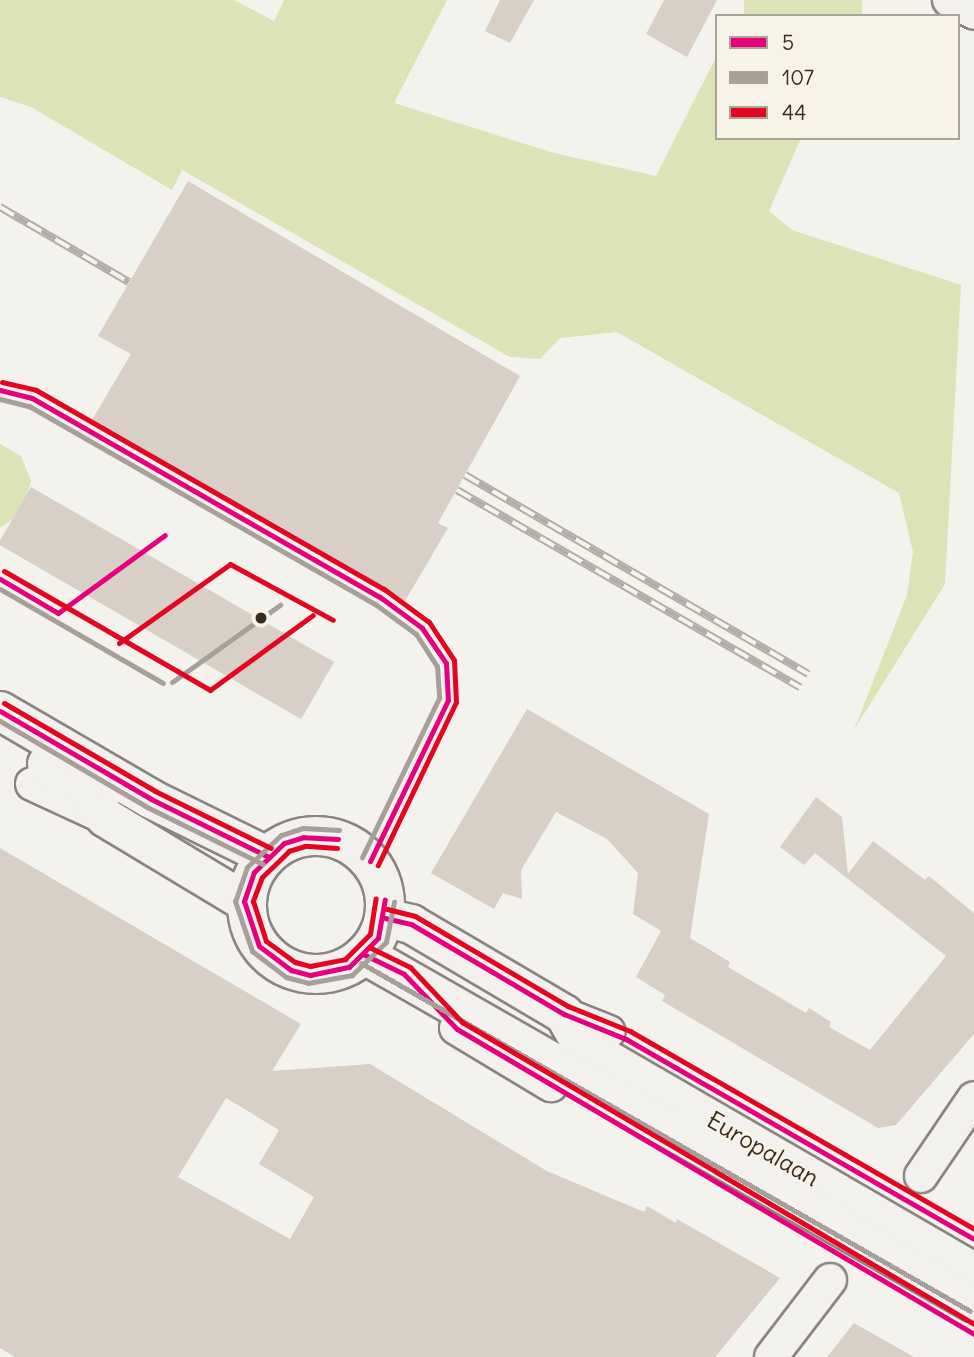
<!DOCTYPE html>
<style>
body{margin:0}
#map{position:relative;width:974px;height:1357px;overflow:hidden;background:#f4f2ec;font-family:Delius,sans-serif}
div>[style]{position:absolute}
.green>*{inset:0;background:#dbe3b7;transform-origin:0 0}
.building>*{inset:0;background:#d8cfc6;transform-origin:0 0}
.roads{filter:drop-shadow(2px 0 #898580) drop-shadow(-2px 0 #898580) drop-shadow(0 2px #898580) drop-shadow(0 -2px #898580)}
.minor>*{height:32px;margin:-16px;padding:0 16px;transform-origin:16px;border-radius:16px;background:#f2f1ed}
.major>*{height:38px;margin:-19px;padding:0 19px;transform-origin:19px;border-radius:19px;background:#f2f1ed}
.major>.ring{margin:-19px;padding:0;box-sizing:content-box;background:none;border:38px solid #f2f1ed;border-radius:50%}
.rail>*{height:8px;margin-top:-4px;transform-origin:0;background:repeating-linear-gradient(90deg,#f7f3e8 0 16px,#b1aeaa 0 32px);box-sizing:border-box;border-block:2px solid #b1aeaa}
.bus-1>*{height:5px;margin:-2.5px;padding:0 2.5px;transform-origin:2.5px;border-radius:2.5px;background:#e6007e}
.bus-2>*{height:5px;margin:-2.5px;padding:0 2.5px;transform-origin:2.5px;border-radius:2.5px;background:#a79f9a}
.bus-3>*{height:5px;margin:-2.5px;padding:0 2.5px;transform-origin:2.5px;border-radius:2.5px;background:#e40521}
.dots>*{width:19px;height:19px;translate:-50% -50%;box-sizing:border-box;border:4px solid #f7f3e8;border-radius:50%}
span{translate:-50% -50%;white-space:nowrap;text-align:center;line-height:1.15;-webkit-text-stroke:5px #f7f3e8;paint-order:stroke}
.street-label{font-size:24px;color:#3b2a1e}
.legend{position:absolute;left:715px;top:14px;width:245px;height:126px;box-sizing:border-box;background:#f7f3e8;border:2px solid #aca397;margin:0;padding:9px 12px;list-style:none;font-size:21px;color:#3b2a1e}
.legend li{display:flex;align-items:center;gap:14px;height:35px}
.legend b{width:35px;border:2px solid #aca397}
</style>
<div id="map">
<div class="green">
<div style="clip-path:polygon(0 0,234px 0,274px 21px,284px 0,447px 0,394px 103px,554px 153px,656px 176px,717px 55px,717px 138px,801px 138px,769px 211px,792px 230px,961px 285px,945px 584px,854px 730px,907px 595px,913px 552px,899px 493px,617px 332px,560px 338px,540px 359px,510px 357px,182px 170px,172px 190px,31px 107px,0 97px)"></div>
<div style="left:744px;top:0;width:118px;height:18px"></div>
<div style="clip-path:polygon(0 444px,21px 456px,31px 481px,22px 512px,0 528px)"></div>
</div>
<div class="building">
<div style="clip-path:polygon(500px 0,534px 0,510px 43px,485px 31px)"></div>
<div style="clip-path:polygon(664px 0,717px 0,687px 57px,646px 34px)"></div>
<div style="clip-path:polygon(188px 181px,520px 376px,438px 523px,448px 528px,405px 601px,92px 420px,131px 354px,98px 336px)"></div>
<div style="left:31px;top:487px;width:350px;height:66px;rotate:30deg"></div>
<div style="clip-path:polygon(527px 709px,709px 814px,690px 938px,730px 962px,728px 967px,806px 1013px,809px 1008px,831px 1022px,829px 1027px,870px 1050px,946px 956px,815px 853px,804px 865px,780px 847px,816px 797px,842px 817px,848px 874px,873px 841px,925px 880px,929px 876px,974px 913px,974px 1034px,896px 1125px,878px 1128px,662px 1001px,665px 995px,636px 977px,661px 931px,633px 914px,638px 873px,607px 839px,556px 812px,521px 870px,522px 899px,503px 893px,494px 909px,431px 873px)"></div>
<div style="clip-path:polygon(evenodd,0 848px,301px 1024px,272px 1071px,370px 1064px,547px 1171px,644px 1212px,647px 1206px,676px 1223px,677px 1219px,780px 1278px,715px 1357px,15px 1357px,0 1348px,0 848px,226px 1098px,279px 1130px,259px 1164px,314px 1197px,290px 1239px,178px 1177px,226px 1098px)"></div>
<div style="clip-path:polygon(854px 1323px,914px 1357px,827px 1357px)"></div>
</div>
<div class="roads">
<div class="minor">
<div style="left:949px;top:0;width:28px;rotate:27deg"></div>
<div style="left:32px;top:784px;width:81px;rotate:24.7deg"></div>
<div style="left:564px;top:1014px;width:48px;rotate:21.8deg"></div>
<div style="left:456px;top:1028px;width:111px;rotate:31deg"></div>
<div style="left:921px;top:1176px;width:94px;rotate:-55.8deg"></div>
<div style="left:771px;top:1357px;width:97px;rotate:-52.5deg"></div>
</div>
<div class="major">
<div style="left:0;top:711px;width:175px;rotate:30.2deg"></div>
<div style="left:151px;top:799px;width:129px;rotate:26.2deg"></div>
<div style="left:47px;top:764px;width:40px;rotate:32deg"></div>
<div style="left:81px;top:785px;width:41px;rotate:52.9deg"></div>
<div style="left:106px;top:818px;width:161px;rotate:31deg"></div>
<div class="ring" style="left:247px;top:836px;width:100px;height:100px"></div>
<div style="left:385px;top:918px;width:27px;rotate:13deg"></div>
<div style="left:411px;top:924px;width:178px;rotate:30.5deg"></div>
<div style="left:564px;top:1014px;width:36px;rotate:60deg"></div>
<div style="left:582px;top:1045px;width:453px;rotate:30.1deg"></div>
<div style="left:365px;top:955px;width:701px;rotate:29.74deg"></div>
</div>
</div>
<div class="rail">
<div style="left:0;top:207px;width:149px;rotate:30.2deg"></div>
<div style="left:465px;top:475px;width:397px;rotate:30.1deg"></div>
<div style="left:457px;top:490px;width:396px;rotate:29.9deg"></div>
</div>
<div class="bus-1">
<div style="left:0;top:390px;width:33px;rotate:14deg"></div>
<div style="left:32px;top:398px;width:401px;rotate:29.8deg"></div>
<div style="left:380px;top:597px;width:52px;rotate:36.4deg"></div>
<div style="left:422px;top:628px;width:42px;rotate:55.6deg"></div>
<div style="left:446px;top:663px;width:37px;rotate:87deg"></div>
<div style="left:448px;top:700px;width:179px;rotate:115.8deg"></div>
<div style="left:0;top:579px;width:67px;rotate:30.4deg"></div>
<div style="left:58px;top:613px;width:132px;rotate:-36.1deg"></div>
<div style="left:0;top:711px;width:175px;rotate:30.2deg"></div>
<div style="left:151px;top:799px;width:129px;rotate:26.2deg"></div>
<div style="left:338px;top:839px;width:34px;rotate:-177deg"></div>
<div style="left:304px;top:837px;width:21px;rotate:163deg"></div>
<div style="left:284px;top:843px;width:42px;rotate:136deg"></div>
<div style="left:254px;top:872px;width:31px;rotate:109deg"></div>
<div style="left:244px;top:901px;width:47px;rotate:71.6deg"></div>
<div style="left:259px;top:946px;width:40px;rotate:37deg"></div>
<div style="left:291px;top:970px;width:20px;rotate:15deg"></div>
<div style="left:310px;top:975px;width:40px;rotate:-12deg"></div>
<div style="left:349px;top:967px;width:41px;rotate:-45deg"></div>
<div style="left:378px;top:938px;width:39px;rotate:-80deg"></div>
<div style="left:385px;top:918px;width:27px;rotate:13deg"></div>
<div style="left:411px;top:924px;width:178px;rotate:30.5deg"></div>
<div style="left:564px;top:1014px;width:67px;rotate:22deg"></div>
<div style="left:626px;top:1039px;width:401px;rotate:29.9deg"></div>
<div style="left:365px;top:955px;width:43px;rotate:26deg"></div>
<div style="left:404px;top:974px;width:76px;rotate:46.1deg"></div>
<div style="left:457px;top:1029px;width:600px;rotate:30.54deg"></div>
</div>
<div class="bus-2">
<div style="left:0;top:399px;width:30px;rotate:14deg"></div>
<div style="left:29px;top:406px;width:399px;rotate:29.8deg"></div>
<div style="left:375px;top:604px;width:51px;rotate:36.2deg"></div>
<div style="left:416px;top:634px;width:38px;rotate:57deg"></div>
<div style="left:437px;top:666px;width:32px;rotate:86deg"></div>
<div style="left:439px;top:698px;width:177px;rotate:115.8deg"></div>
<div style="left:0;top:589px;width:188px;rotate:30deg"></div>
<div style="left:172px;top:682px;width:133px;rotate:-35.5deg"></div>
<div style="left:0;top:721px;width:170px;rotate:30.3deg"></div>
<div style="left:147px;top:807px;width:129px;rotate:26.2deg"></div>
<div style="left:339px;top:830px;width:36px;rotate:-177deg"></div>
<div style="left:303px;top:828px;width:23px;rotate:162deg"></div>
<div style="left:281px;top:835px;width:47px;rotate:136.7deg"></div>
<div style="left:247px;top:867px;width:36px;rotate:109deg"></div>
<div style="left:235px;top:901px;width:53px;rotate:71.2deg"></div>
<div style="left:252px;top:951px;width:43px;rotate:37.4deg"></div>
<div style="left:286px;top:977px;width:23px;rotate:15deg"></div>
<div style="left:308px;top:983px;width:45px;rotate:-10.3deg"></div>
<div style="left:352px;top:975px;width:47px;rotate:-44.1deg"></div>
<div style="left:386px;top:942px;width:41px;rotate:-78.7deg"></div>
<div style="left:361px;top:963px;width:701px;rotate:29.74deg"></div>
</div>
<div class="bus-3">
<div style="left:2px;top:382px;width:35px;rotate:13deg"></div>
<div style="left:36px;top:390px;width:401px;rotate:29.8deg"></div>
<div style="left:384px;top:589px;width:56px;rotate:36.3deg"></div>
<div style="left:429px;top:622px;width:45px;rotate:56.7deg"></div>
<div style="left:454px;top:660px;width:42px;rotate:87.3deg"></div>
<div style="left:456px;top:702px;width:181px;rotate:115.6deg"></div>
<div style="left:4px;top:571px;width:238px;rotate:30deg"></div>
<div style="left:210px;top:690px;width:127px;rotate:-36.1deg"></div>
<div style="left:119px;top:643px;width:136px;rotate:-35.4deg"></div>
<div style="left:230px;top:564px;width:117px;rotate:28.5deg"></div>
<div style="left:4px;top:703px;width:175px;rotate:30.2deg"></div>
<div style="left:155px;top:791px;width:129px;rotate:26.2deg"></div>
<div style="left:337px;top:848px;width:32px;rotate:-176deg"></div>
<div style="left:305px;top:846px;width:17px;rotate:163deg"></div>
<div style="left:289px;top:851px;width:37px;rotate:136deg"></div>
<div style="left:262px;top:877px;width:26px;rotate:111deg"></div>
<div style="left:253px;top:901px;width:42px;rotate:72deg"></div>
<div style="left:266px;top:941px;width:36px;rotate:36deg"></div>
<div style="left:295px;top:962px;width:16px;rotate:15deg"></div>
<div style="left:310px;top:966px;width:36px;rotate:-11deg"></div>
<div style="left:345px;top:959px;width:35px;rotate:-45deg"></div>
<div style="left:370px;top:934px;width:36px;rotate:-81deg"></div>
<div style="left:387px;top:909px;width:29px;rotate:14deg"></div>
<div style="left:415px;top:916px;width:178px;rotate:30.5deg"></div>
<div style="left:568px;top:1006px;width:67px;rotate:22deg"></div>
<div style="left:630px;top:1031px;width:397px;rotate:29.9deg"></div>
<div style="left:369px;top:947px;width:46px;rotate:26deg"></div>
<div style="left:410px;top:967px;width:76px;rotate:46.6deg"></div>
<div style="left:462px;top:1022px;width:594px;rotate:30.53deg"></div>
</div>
<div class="dots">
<div style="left:261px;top:618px;background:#3b2a1e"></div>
</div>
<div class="street-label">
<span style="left:763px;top:1149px;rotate:30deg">Europalaan</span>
</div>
<ul class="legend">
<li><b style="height:9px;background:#e6007e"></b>5</li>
<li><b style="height:9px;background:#a79f9a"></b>107</li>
<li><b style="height:9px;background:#e40521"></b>44</li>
</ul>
</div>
